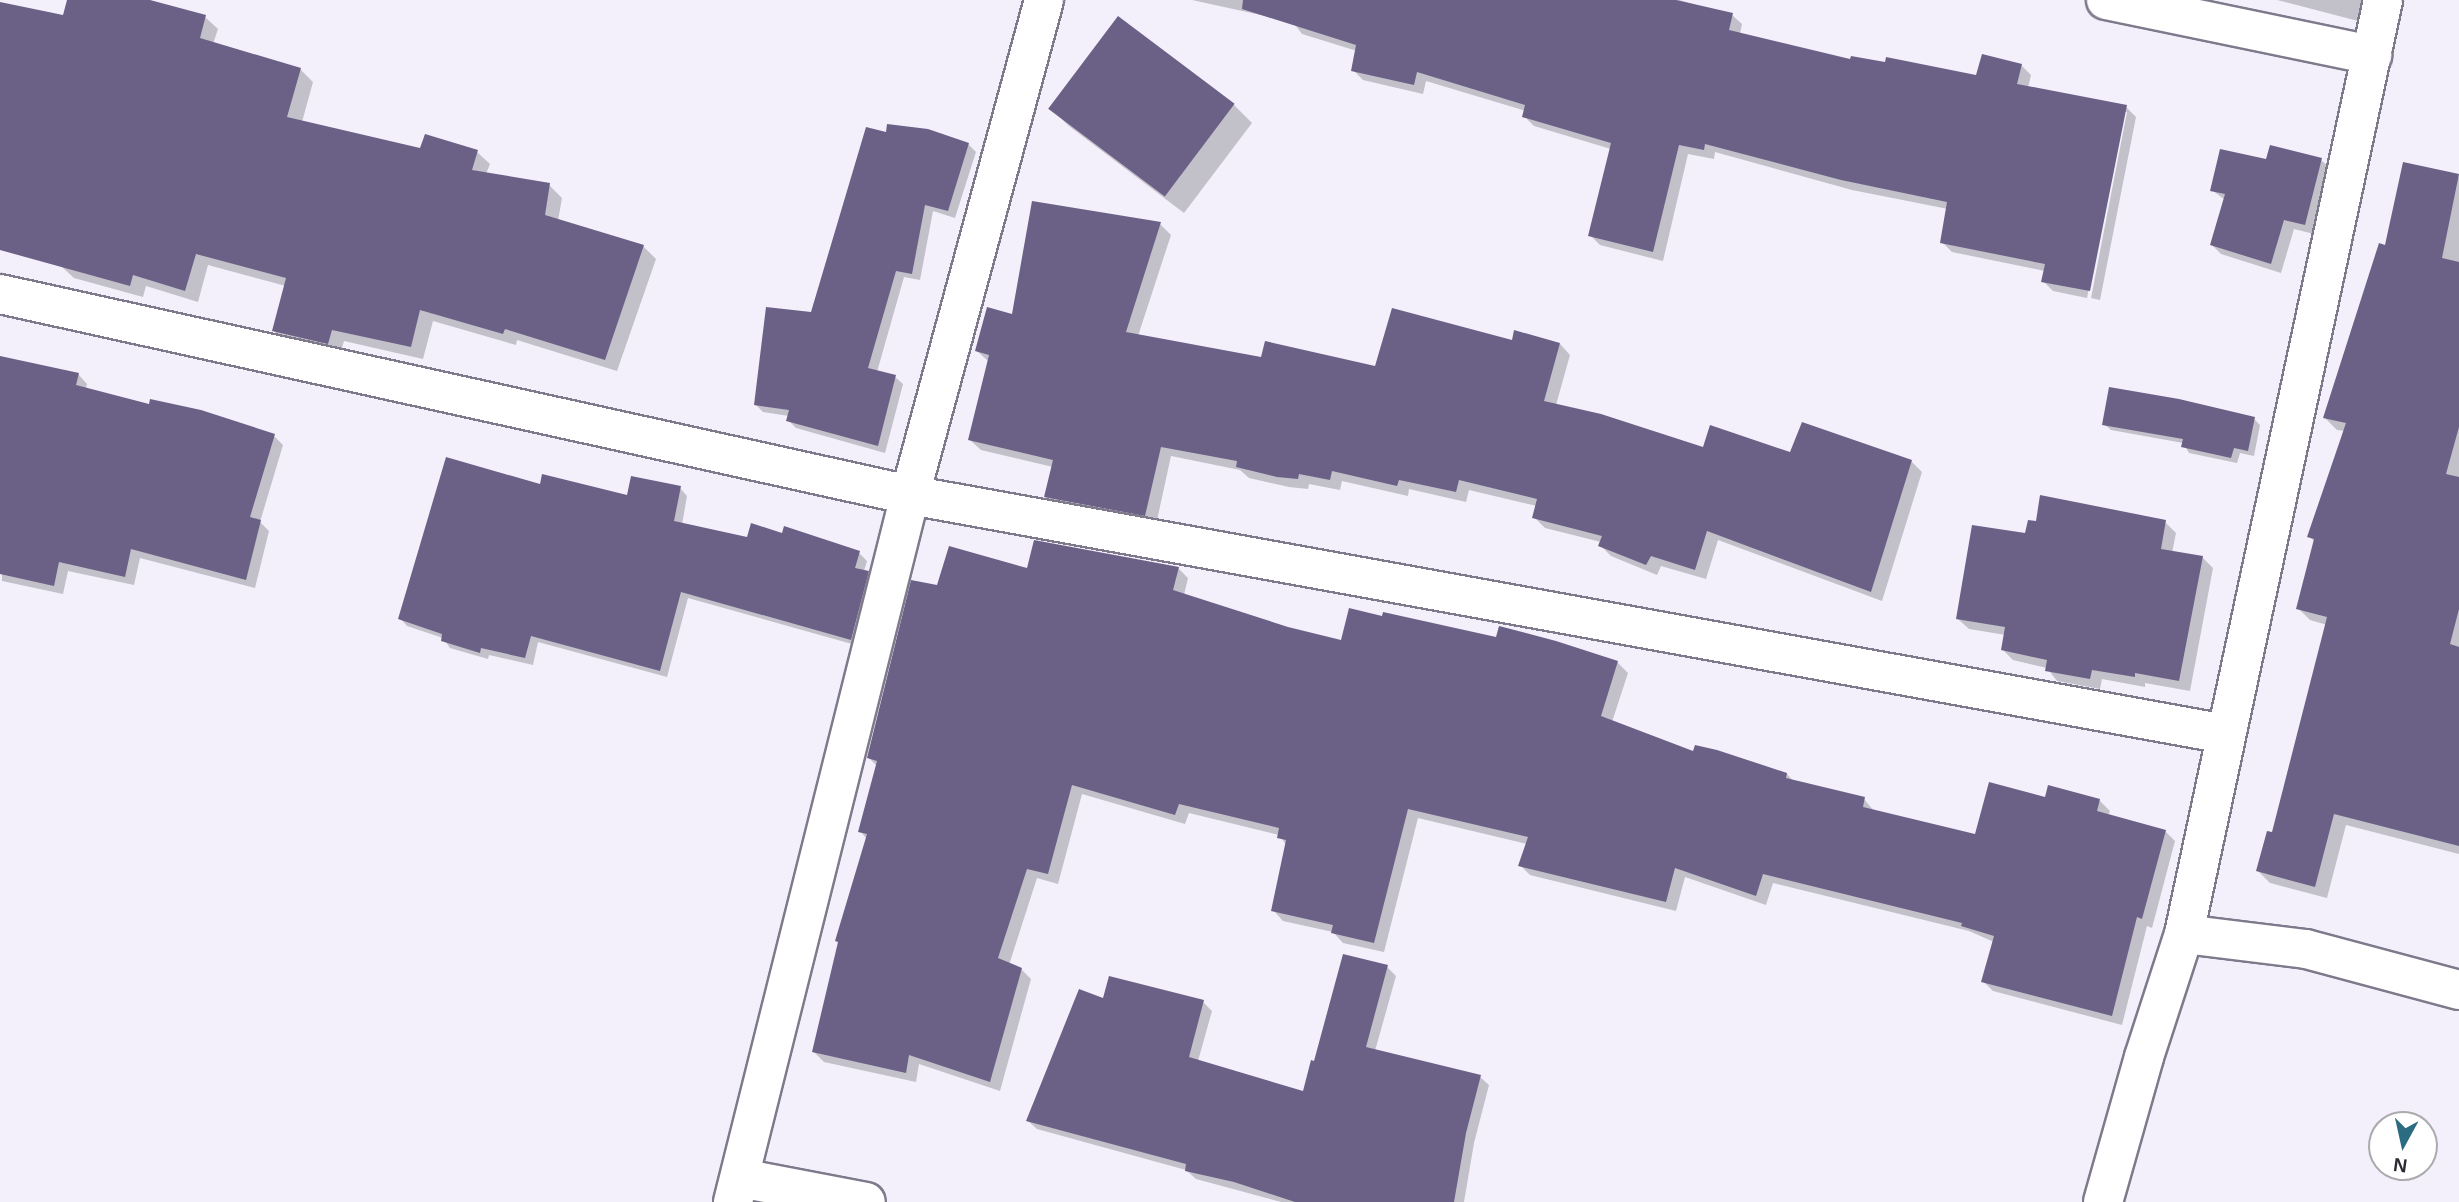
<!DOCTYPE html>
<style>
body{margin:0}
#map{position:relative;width:2459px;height:1202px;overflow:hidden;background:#f3f0fc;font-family:Arial,sans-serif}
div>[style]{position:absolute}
.shadow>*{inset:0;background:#0003}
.building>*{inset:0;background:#6b6186;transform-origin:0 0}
.roads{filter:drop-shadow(2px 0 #7e7a8c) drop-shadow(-2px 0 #7e7a8c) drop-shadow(0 2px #7e7a8c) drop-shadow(0 -2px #7e7a8c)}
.minor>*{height:38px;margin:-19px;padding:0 19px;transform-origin:19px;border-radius:19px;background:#fff}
span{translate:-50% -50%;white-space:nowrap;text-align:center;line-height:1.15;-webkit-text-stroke:7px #fff;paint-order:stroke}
.north{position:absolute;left:2368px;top:1111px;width:70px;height:70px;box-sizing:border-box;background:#fff;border:2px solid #abaaad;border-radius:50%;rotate:188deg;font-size:19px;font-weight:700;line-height:28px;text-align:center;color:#2c2a32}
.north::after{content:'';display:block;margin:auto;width:24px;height:32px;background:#2c6c81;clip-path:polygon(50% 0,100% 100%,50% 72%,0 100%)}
</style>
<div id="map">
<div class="shadow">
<div style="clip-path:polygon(69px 0,144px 0,205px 17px,218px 29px,213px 44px,300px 69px,313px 82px,302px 122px,421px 150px,477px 152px,490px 164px,486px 174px,549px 185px,562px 198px,558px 221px,643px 246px,656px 259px,617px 371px,517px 340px,516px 345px,433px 321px,423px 359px,344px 341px,340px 355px,286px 343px,274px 331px,286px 286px,208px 265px,198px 302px,146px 286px,143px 297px,74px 278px,61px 266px,0 233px,0 4px,64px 17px)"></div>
<div style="clip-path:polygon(1192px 0,1679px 0,1732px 15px,1742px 24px,1740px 34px,1851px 61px,1978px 77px,2021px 65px,2031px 75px,2028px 88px,2126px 107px,2136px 117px,2100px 300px,2091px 298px,2127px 112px,2124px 112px,2087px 298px,2053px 291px,2043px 281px,2045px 271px,1952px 252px,1942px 242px,1948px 209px,1852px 190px,1715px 152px,1714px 159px,1688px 154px,1663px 261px,1600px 245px,1590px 235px,1611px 149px,1534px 126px,1524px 116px,1526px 111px,1426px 81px,1423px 94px,1363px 80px,1353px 70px,1357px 51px,1302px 34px,1293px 22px)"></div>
<div style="clip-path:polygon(2277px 0,2367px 0,2362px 22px)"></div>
<div style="clip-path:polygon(1234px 105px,1252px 123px,1184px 213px,1069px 126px,1050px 108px)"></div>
<div style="clip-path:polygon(888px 134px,968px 144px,976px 152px,955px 218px,933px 211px,920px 280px,904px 277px,877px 372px,895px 377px,903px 384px,885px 453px,796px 428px,788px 420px,789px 416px,763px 412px,755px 404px,813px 314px)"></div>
<div style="clip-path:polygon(2321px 160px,2331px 169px,2314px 234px,2294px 229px,2281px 273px,2221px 254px,2212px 245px,2225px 200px,2212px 190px,2267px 162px)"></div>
<div style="clip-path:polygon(2459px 176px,2459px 854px,2346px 825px,2327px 898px,2270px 883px,2258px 871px,2273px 834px,2327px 625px,2310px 620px,2298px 608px,2315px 542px,2309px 536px,2345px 431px,2337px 430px,2325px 418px,2386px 248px)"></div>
<div style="clip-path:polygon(1160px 224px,1171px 235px,1138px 336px,1262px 359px,1376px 368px,1513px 342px,1560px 344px,1570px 355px,1556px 405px,1704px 449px,1911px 461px,1922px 472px,1882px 601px,1718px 540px,1706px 579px,1661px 566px,1657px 575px,1611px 556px,1600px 545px,1601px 542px,1545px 528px,1534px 517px,1537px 506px,1469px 490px,1466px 502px,1409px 489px,1408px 496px,1342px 481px,1340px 490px,1309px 484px,1308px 489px,1289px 487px,1249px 478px,1240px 470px,1171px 456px,1156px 525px,1057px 507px,1046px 497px,1053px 467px,981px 450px,970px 440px,988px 361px,977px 351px,1014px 316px)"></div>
<div style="clip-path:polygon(0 363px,78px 374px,87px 384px,86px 389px,274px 436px,283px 445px,260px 522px,269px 531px,255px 588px,140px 558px,134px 585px,68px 571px,63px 594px,2px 581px)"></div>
<div style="clip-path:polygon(2254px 419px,2260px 425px,2254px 456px,2240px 453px,2237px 463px,2189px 453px,2183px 443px,2111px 430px,2104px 424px)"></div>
<div style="clip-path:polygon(541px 486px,629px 497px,680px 488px,687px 496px,682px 525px,748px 539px,783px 535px,786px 528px,859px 553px,867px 561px,864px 571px,875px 580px,859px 646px,688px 598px,667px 677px,538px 642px,533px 665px,489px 655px,488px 659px,450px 648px,443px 638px,407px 626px,400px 618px)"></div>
<div style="clip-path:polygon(2165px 522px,2176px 533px,2172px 553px,2203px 558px,2213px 568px,2190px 691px,2145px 683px,2145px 687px,2102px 679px,2100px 689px,2057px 681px,2047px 668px,2013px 660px,2003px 650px,2006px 635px,1969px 629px,1958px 619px,2026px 535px)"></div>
<div style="clip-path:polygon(1178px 568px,1188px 578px,1184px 595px,1288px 629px,1342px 642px,1617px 662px,1628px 673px,1612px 722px,1695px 753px,1787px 774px,1794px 782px,1864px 799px,1874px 811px,1976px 836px,2046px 799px,2099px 800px,2110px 811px,2108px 816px,2165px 831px,2175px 841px,2152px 928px,2147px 926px,2122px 1025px,1993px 991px,1983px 981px,1994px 942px,1969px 931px,1773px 883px,1766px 905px,1685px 877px,1676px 911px,1530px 875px,1520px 865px,1527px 844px,1418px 818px,1384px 952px,1343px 943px,1333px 932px,1283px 921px,1273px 910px,1287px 846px,1279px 835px,1189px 813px,1185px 824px,1082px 794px,1058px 884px,1037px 878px,1009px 965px,1021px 969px,1031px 979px,1000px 1091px,919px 1064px,916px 1082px,824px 1062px,814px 1052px,867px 839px,860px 831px,877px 766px,869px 758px,938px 587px,1028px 571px)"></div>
<div style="clip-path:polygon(1387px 967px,1396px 976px,1375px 1051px,1480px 1077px,1489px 1085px,1474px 1143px,1464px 1202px,1281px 1202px,1196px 1179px,1186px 1170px,1037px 1129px,1028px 1121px,1104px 1001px,1203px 1002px,1212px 1011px,1198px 1061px,1304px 1093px,1316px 1063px)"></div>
</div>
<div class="building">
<div style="clip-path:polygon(67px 0,150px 0,206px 15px,200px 38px,301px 68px,287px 117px,420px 148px,425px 134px,478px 150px,472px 170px,550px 183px,545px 215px,644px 245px,605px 360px,505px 329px,503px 334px,420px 310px,411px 347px,332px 330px,328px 344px,272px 331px,286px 278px,196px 254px,185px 291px,133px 275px,130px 286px,0 250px,0 2px,63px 15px)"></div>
<div style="clip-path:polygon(1243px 0,1676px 0,1733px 13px,1729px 30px,1850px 59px,1851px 56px,1885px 62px,1886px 57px,1976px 75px,1982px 54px,2022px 64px,2017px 84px,2127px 105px,2090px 291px,2041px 282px,2045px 264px,1940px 243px,1947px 202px,1841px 180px,1705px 144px,1704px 150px,1679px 145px,1653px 252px,1588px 236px,1611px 143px,1522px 117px,1525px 105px,1417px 72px,1414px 85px,1351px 71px,1356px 45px,1242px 9px)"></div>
<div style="left:1118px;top:16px;width:146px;height:116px;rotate:37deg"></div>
<div style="clip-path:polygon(887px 124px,928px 129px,969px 143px,948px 211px,925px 205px,912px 274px,896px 271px,868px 368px,896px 375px,878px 446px,786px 421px,789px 410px,754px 405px,766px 307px,811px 312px,866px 127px,886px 132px)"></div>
<div style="clip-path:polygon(2270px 145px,2322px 158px,2305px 225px,2284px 220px,2271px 264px,2210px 245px,2225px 194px,2210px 191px,2220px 149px,2266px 159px)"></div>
<div style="clip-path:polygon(2403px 162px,2459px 174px,2442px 258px,2459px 262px,2459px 427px,2446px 474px,2459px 477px,2459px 609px,2450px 644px,2459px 647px,2459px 846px,2334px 814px,2315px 887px,2256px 871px,2267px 831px,2272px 832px,2327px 617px,2296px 609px,2314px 539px,2307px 537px,2346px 423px,2323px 418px,2379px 243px,2385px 245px)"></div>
<div style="clip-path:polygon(1032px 201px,1161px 222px,1126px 332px,1261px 357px,1265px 341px,1375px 366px,1392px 308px,1512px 340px,1514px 330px,1560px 343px,1544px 401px,1601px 414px,1703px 447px,1710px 425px,1790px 452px,1802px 422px,1912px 460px,1871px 592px,1707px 531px,1695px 570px,1651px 556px,1646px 565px,1598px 546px,1602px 536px,1532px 518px,1537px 499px,1459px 480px,1456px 492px,1399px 480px,1397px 486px,1332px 471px,1330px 480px,1299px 474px,1298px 479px,1277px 477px,1236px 467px,1237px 461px,1161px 447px,1145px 516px,1044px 497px,1053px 460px,968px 440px,989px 355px,975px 351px,987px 307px,1012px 314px)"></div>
<div style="clip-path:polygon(0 356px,79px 373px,76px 385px,149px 404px,150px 399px,201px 410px,275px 434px,250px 517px,261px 520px,246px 580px,131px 549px,125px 577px,59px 562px,54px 586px,0 574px)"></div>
<div style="clip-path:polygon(2109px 387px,2179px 399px,2255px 417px,2248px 451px,2234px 448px,2231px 458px,2181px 447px,2183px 439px,2102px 425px)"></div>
<div style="clip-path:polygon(446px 457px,540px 484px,542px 474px,627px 495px,631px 476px,681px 486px,674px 521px,747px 537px,751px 523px,782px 533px,784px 526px,860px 551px,855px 568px,869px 571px,851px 640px,681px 592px,660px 671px,531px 636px,525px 658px,481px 648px,480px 653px,441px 641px,442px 634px,398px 619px)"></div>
<div style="clip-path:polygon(2040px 495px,2166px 520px,2161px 549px,2203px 556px,2179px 681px,2135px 673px,2135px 677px,2092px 670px,2090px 679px,2045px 671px,2047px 660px,2001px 650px,2005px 627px,1956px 619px,1972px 525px,2025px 533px,2028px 520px,2036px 521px)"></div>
<div style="clip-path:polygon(1034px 540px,1179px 567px,1173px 590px,1288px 627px,1341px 640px,1349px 608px,1382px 616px,1383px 612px,1496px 637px,1499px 626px,1556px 641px,1618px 661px,1601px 716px,1693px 751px,1695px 745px,1717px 750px,1787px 773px,1786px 778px,1865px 797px,1863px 807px,1975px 834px,1989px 782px,2045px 797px,2048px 785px,2100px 799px,2097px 811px,2166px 830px,2142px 919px,2137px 917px,2112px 1016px,1981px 982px,1994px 936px,1961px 926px,1962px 923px,1763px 874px,1756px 896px,1675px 868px,1666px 902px,1518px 866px,1528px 837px,1408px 809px,1374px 943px,1331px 933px,1333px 925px,1271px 911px,1286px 840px,1277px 838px,1279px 828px,1179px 804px,1175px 815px,1072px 785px,1048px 874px,1027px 869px,998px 958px,1022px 968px,990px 1082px,909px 1055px,906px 1073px,812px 1052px,838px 942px,835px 941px,867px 834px,858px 832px,877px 761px,867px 758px,911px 580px,937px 585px,949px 546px,1027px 568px)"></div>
<div style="clip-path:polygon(1343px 954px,1388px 965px,1366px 1047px,1481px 1075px,1466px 1133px,1454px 1202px,1295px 1202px,1234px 1182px,1185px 1171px,1186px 1164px,1026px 1121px,1079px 989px,1103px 998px,1109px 976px,1204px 1000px,1189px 1057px,1303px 1091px,1311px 1060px,1314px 1061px)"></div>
</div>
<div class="roads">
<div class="minor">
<div style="left:2106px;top:0;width:272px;rotate:11.7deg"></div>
<div style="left:0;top:294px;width:932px;rotate:12.46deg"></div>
<div style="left:910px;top:495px;width:1337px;rotate:10.3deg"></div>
<div style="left:2184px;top:934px;width:123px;rotate:7deg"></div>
<div style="left:2306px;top:949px;width:158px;rotate:15deg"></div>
<div style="left:740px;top:1178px;width:128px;rotate:10.8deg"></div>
<div style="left:733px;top:1202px;width:729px;rotate:-75.94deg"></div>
<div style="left:910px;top:495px;width:513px;rotate:-74.85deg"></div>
<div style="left:2103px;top:1202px;width:151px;rotate:-74.2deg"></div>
<div style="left:2144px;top:1057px;width:129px;rotate:-72deg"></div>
<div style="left:2184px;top:934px;width:955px;rotate:-77.97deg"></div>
</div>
</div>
<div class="north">N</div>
</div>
